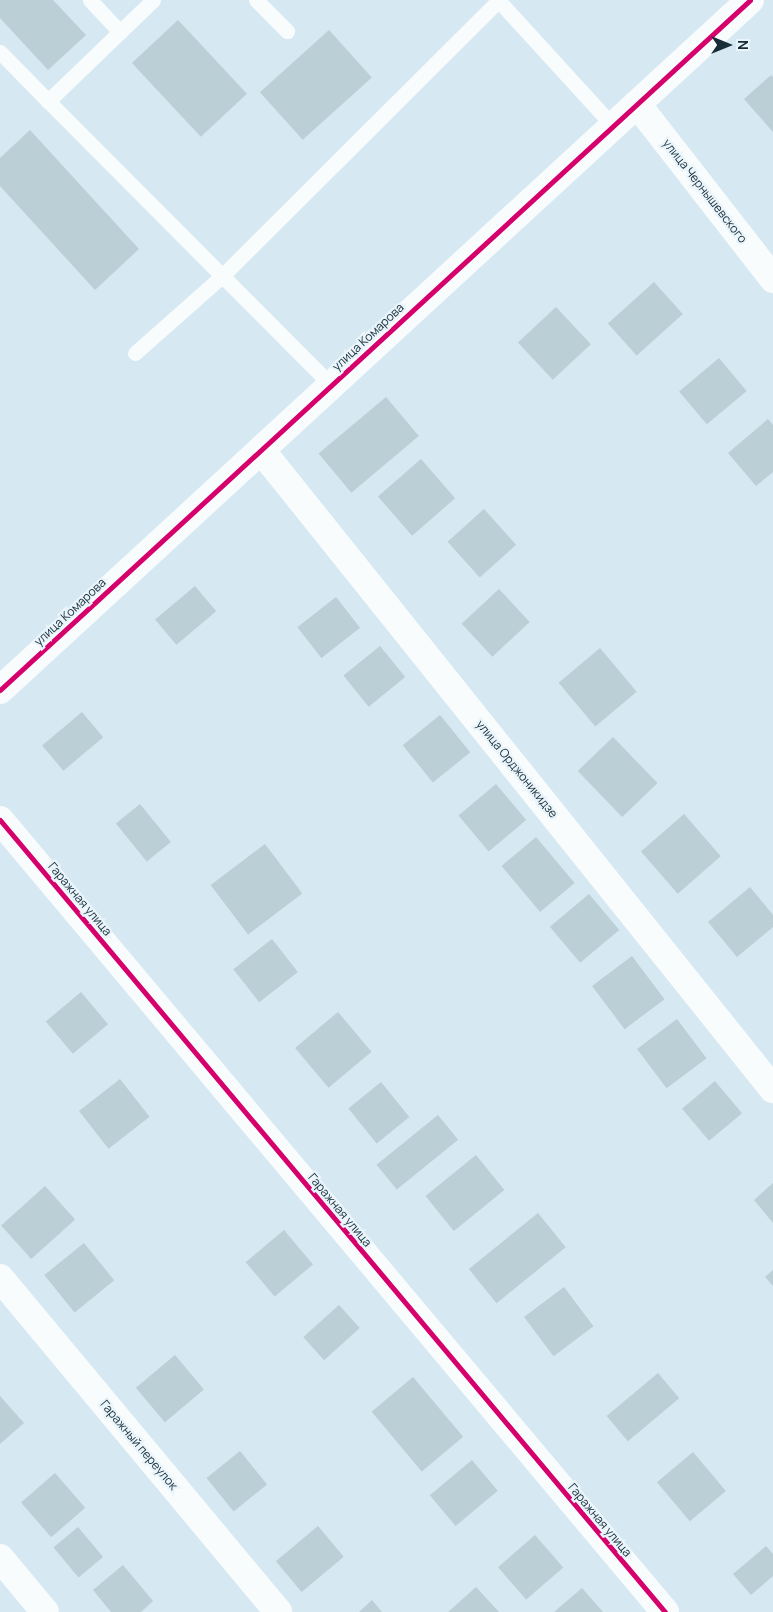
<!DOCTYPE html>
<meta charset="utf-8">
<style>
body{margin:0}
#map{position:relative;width:773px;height:1612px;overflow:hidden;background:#d6e8f2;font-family:Manrope,sans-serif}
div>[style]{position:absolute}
.building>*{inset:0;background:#bacfd6;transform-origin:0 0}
.lane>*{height:15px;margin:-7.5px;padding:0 7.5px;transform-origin:7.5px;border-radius:7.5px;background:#f9fcfd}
.street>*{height:28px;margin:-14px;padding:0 14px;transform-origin:14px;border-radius:14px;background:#f9fcfd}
.secondary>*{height:28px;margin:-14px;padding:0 14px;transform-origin:14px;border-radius:14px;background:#f9fcfd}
.cycleway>*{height:5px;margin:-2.5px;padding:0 2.5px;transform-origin:2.5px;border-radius:2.5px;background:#d6006c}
span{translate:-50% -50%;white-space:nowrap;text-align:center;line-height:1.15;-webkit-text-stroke:4.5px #eaf5fb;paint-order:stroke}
.street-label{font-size:12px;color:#172d38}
.north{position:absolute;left:703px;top:20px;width:50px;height:50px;-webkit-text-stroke:4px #eaf5fb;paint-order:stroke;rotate:90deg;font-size:14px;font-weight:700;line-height:20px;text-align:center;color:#172d38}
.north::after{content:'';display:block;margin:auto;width:18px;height:22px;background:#172d38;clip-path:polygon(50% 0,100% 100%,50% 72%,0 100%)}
</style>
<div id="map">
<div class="building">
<div style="clip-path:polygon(0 0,53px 0,86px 35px,48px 70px,0 18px)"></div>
<div style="left:178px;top:20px;width:101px;height:63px;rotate:47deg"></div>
<div style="left:329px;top:30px;width:64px;height:93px;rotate:48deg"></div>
<div style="clip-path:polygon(771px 75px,773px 77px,773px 132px,744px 99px)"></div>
<div style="clip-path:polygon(30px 130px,139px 249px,95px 290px,0 186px,0 158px)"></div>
<div style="left:654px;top:282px;width:43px;height:62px;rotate:48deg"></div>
<div style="left:556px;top:307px;width:51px;height:52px;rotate:47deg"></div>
<div style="left:719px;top:358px;width:43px;height:52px;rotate:50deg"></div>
<div style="left:386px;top:397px;width:51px;height:88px;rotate:50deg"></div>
<div style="clip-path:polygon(768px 419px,773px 425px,773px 472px,756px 486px,728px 453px)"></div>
<div style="left:421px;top:459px;width:52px;height:57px;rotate:49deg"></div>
<div style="left:484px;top:509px;width:48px;height:49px;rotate:48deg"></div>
<div style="left:195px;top:586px;width:33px;height:52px;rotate:50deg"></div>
<div style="left:499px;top:589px;width:45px;height:51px;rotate:47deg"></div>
<div style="left:336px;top:597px;width:39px;height:49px;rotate:52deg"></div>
<div style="left:380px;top:646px;width:40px;height:47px;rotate:51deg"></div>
<div style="left:600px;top:648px;width:57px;height:54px;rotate:50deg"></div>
<div style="left:82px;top:712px;width:33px;height:52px;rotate:50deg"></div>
<div style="left:440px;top:715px;width:48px;height:48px;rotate:51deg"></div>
<div style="left:613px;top:737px;width:64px;height:49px;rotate:46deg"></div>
<div style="left:496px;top:784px;width:47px;height:49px;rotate:50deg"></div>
<div style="left:140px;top:804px;width:49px;height:31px;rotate:51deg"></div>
<div style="left:684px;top:814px;width:56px;height:57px;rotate:49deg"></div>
<div style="left:536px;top:837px;width:60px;height:45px;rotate:50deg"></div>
<div style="left:265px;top:844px;width:62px;height:68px;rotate:53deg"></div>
<div style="clip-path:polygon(750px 887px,773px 915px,773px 927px,737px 957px,708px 922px)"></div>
<div style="left:589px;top:894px;width:47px;height:51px;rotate:50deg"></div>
<div style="left:272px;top:939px;width:42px;height:49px;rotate:52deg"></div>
<div style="left:632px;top:956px;width:54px;height:50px;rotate:53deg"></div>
<div style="left:81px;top:992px;width:42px;height:46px;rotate:50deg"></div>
<div style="left:338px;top:1012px;width:52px;height:56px;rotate:50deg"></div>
<div style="left:677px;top:1019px;width:49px;height:50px;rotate:53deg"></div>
<div style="left:120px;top:1079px;width:48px;height:52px;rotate:52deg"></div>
<div style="left:715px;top:1081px;width:42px;height:43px;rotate:50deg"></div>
<div style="left:381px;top:1082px;width:45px;height:42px;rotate:51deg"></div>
<div style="left:438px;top:1115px;width:32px;height:79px;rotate:51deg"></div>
<div style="left:476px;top:1155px;width:45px;height:65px;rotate:51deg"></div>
<div style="clip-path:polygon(773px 1183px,773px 1223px,754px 1200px)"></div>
<div style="left:45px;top:1186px;width:45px;height:59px;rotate:48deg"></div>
<div style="left:538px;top:1213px;width:44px;height:89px;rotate:51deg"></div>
<div style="left:284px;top:1230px;width:45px;height:50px;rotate:50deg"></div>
<div style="left:84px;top:1243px;width:48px;height:51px;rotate:51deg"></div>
<div style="clip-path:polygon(773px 1270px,773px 1286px,765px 1277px)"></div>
<div style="left:564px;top:1287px;width:49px;height:50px;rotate:53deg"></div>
<div style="left:339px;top:1305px;width:31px;height:48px;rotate:48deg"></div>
<div style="left:175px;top:1355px;width:45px;height:51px;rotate:50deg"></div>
<div style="left:658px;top:1373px;width:33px;height:67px;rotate:50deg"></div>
<div style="left:413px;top:1377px;width:78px;height:54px;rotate:50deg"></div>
<div style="clip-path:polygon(0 1396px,24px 1423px,0 1444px)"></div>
<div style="left:240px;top:1451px;width:43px;height:43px;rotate:51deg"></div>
<div style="left:693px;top:1452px;width:51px;height:47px;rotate:50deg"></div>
<div style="left:472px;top:1460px;width:40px;height:55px;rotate:50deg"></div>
<div style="left:55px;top:1473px;width:46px;height:45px;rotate:49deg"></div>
<div style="left:318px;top:1526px;width:40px;height:55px;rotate:50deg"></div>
<div style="left:78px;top:1527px;width:39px;height:32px;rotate:50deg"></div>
<div style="left:535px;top:1535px;width:43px;height:49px;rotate:49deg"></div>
<div style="clip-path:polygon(766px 1546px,773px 1554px,773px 1576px,751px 1595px,733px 1574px)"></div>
<div style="clip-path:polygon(123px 1565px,153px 1601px,141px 1612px,111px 1612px,93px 1590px)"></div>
<div style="clip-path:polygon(476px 1587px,499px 1612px,448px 1612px)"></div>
<div style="clip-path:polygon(582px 1588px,603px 1612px,554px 1612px)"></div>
<div style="clip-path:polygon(372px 1600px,382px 1612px,359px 1612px)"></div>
</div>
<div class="lane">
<div style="left:90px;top:0;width:44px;rotate:46.8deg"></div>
<div style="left:153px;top:0;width:146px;rotate:136.1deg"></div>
<div style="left:48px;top:101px;width:401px;rotate:45.1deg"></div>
<div style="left:256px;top:0;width:44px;rotate:45deg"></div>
<div style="left:498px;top:0;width:171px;rotate:47.6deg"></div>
<div style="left:0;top:52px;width:69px;rotate:45.6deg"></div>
<div style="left:135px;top:353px;width:116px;rotate:-41.5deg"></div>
<div style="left:222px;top:276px;width:391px;rotate:-44.9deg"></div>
</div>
<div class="street">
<div style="left:637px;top:104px;width:222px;rotate:52.1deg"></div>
<div style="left:261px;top:450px;width:819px;rotate:51.3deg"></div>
<div style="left:0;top:820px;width:1034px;rotate:49.98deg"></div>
<div style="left:0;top:1278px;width:435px;rotate:50.2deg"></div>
<div style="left:0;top:1558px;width:70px;rotate:50.2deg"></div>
</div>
<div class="secondary">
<div style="left:0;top:690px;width:1019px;rotate:-42.61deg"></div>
</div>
<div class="cycleway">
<div style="left:0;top:690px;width:1019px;rotate:-42.61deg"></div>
<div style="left:0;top:820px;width:1034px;rotate:49.98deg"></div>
</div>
<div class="street-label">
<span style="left:705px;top:191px;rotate:52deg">улица Чернышевского</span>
<span style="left:368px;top:337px;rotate:-43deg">улица Комарова</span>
<span style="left:70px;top:612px;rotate:-43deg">улица Комарова</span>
<span style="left:517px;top:769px;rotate:51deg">улица Орджоникидзе</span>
<span style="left:80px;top:899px;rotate:50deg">Гаражная улица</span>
<span style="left:340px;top:1210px;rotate:50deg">Гаражная улица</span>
<span style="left:139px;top:1445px;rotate:50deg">Гаражный переулок</span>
<span style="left:600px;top:1520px;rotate:50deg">Гаражная улица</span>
</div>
<div class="north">N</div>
</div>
